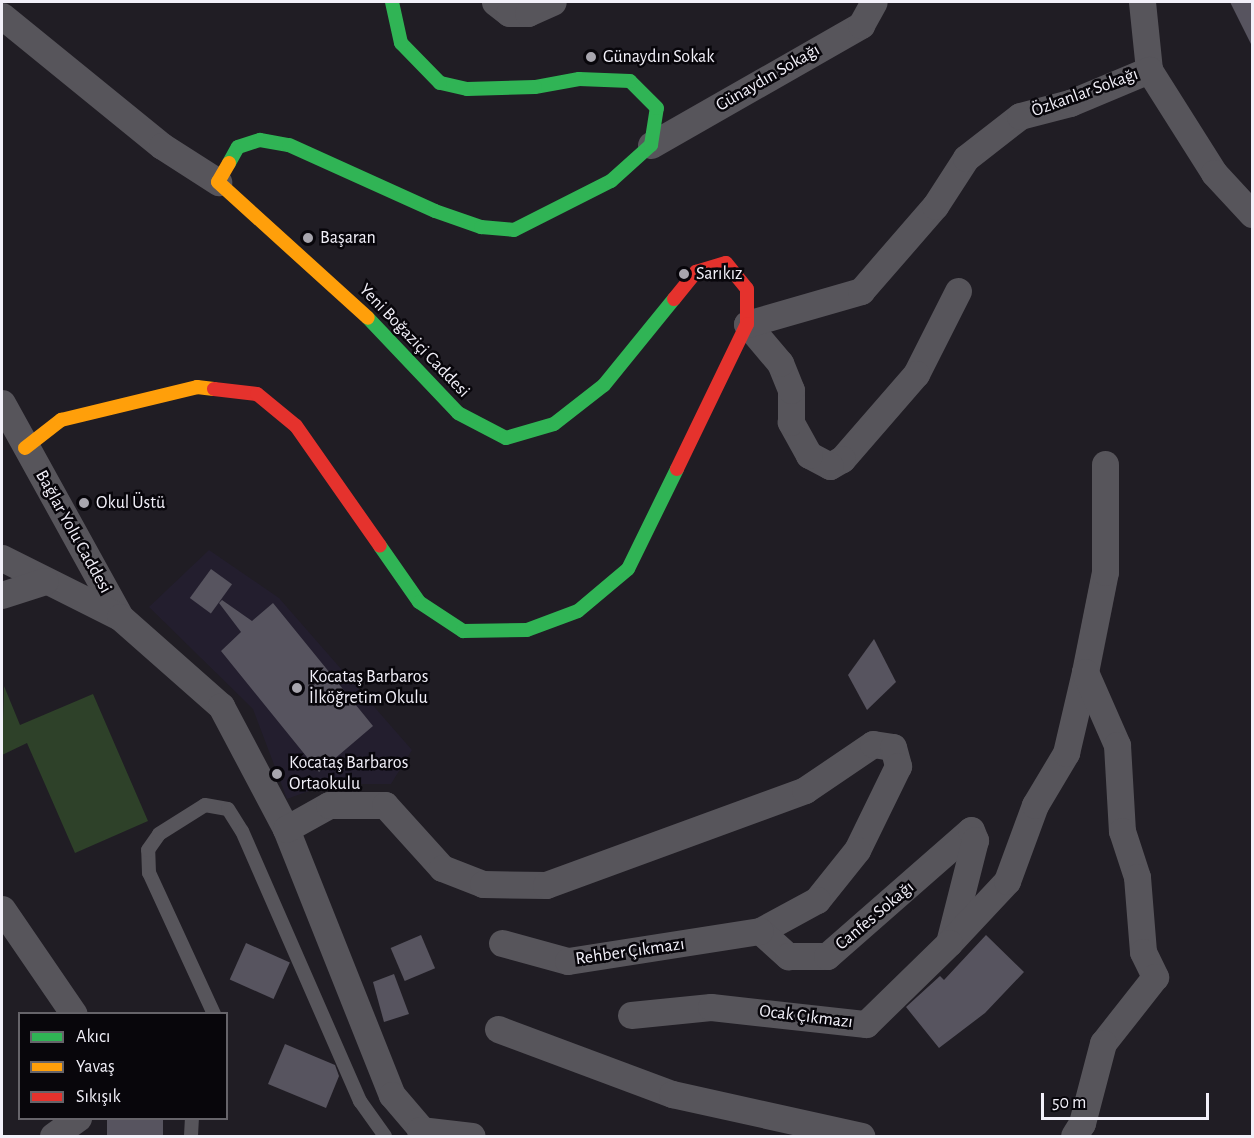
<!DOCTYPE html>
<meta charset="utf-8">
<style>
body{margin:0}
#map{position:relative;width:1254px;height:1138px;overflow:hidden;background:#201d24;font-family:"Alegreya Sans",sans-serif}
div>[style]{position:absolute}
.built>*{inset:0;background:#231e2e}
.green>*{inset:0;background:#2e4129}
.building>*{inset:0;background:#57545f;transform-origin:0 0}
.lane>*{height:14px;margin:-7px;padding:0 7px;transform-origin:7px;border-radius:7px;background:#57555b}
.street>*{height:27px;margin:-13.5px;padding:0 13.5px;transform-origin:13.5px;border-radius:13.5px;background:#57555b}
.fast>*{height:14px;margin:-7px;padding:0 7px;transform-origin:7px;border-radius:7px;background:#30b455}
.slow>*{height:14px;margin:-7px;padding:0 7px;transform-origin:7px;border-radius:7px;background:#ff9f0a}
.jam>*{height:14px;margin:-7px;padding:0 7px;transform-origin:7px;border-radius:7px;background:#e5322d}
.dots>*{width:16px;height:16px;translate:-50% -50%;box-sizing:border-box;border:3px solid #08060b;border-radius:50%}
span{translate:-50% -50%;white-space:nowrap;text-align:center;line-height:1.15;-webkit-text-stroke:5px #08060b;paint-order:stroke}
.poi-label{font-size:18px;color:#f2f0f9}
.left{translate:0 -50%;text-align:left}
.street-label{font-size:18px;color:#f2f0f9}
.frame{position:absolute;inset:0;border:3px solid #f2f0f9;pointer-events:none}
.legend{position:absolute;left:18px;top:1012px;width:210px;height:108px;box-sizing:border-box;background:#08060b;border:2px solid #66646a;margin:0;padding:8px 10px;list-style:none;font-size:18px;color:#f2f0f9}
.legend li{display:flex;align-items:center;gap:12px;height:30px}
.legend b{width:30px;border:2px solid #66646a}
.scale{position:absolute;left:1041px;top:1093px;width:168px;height:27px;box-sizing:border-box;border:3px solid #f2f0f9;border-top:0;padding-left:8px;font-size:18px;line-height:21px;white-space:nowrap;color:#f2f0f9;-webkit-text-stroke:4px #08060b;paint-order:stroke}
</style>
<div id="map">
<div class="built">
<div style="clip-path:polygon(209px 550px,279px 598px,412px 750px,391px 784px,328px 784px,287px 799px,253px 709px,149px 607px)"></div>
</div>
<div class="green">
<div style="clip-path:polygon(4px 686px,20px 725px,93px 694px,148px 821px,75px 853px,27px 743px,2px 755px)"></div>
</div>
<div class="building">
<div style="clip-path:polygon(1230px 2px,1252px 2px,1252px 46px)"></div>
<div style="left:211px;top:569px;width:26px;height:36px;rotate:36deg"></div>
<div style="clip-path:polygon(222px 600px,252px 621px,273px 603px,373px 726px,319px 772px,221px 651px,241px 632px,219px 603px)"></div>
<div style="clip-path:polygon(874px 639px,896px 682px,867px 710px,848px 675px)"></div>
<div style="left:421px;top:935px;width:36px;height:33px;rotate:67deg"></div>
<div style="clip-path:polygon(986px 935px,1024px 972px,985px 1013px,939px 1048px,906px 1007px,940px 976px,944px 980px)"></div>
<div style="left:246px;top:943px;width:48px;height:40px;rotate:24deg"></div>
<div style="clip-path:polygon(394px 974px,409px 1014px,384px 1022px,373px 982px)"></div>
<div style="clip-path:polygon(285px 1044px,335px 1065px,339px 1076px,326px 1108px,268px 1084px)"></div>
<div style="left:107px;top:1119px;width:56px;height:18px"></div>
</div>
<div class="lane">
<div style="left:214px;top:1014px;width:155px;rotate:-114.7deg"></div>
<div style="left:149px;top:873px;width:23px;rotate:-92deg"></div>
<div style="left:148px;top:850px;width:19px;rotate:-55deg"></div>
<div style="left:159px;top:834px;width:54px;rotate:-32.2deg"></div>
<div style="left:205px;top:805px;width:23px;rotate:10deg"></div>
<div style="left:228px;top:809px;width:26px;rotate:58deg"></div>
<div style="left:242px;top:831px;width:295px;rotate:66.4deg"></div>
<div style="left:360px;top:1101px;width:43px;rotate:54.5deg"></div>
<div style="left:191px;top:1136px;width:18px;rotate:-87deg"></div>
</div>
<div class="street">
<div style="left:495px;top:2px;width:18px;rotate:38deg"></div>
<div style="left:509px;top:13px;width:19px"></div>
<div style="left:528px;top:13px;width:27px;rotate:-24deg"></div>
<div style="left:1142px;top:2px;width:68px;rotate:84.1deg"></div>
<div style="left:2px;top:16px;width:206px;rotate:39.1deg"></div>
<div style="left:162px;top:146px;width:67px;rotate:32.7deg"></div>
<div style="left:651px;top:145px;width:242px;rotate:-29.7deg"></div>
<div style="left:861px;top:25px;width:26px;rotate:-61deg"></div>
<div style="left:958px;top:291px;width:93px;rotate:116.8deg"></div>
<div style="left:916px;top:374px;width:113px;rotate:131deg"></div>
<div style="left:842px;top:459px;width:14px;rotate:150deg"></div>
<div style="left:830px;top:466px;width:24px;rotate:-152deg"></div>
<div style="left:809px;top:455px;width:38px;rotate:-119deg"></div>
<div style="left:791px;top:422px;width:32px;rotate:-90deg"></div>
<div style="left:791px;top:390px;width:29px;rotate:-112deg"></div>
<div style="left:780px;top:363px;width:51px;rotate:-130.2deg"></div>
<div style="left:747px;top:324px;width:119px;rotate:-16.1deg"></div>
<div style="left:861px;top:291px;width:113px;rotate:-49deg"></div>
<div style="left:935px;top:206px;width:57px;rotate:-57.1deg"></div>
<div style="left:966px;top:158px;width:68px;rotate:-37.9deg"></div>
<div style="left:1020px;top:116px;width:52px;rotate:-14.6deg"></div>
<div style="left:1070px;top:103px;width:86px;rotate:-22.7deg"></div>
<div style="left:1149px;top:70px;width:122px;rotate:57.7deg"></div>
<div style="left:1214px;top:173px;width:56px;rotate:47.2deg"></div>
<div style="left:2px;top:403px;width:244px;rotate:61.1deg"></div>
<div style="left:2px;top:558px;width:132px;rotate:26.6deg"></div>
<div style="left:120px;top:617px;width:135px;rotate:41.4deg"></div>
<div style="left:221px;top:706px;width:139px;rotate:62.1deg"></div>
<div style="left:286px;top:829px;width:286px;rotate:68.3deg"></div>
<div style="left:392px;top:1095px;width:54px;rotate:49.5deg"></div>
<div style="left:2px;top:595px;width:45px;rotate:-18deg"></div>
<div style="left:1085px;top:672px;width:102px;rotate:-78.7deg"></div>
<div style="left:1105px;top:572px;width:108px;rotate:-90deg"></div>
<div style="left:286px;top:829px;width:49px;rotate:-29.2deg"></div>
<div style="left:329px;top:805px;width:56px"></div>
<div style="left:385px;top:805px;width:85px;rotate:47.9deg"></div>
<div style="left:442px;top:868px;width:44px;rotate:21.3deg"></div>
<div style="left:483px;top:884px;width:63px;rotate:0.9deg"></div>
<div style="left:546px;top:885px;width:276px;rotate:-20.1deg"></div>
<div style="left:805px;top:790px;width:82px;rotate:-34.1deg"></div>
<div style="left:873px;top:744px;width:20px;rotate:9deg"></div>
<div style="left:893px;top:747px;width:20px;rotate:75deg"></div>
<div style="left:898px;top:766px;width:93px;rotate:116deg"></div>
<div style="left:857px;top:850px;width:64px;rotate:128.7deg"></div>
<div style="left:817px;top:900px;width:65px;rotate:151.5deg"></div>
<div style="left:760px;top:931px;width:38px;rotate:42deg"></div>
<div style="left:788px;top:956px;width:39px"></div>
<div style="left:827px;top:956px;width:191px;rotate:-41.2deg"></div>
<div style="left:971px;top:830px;width:11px;rotate:68deg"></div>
<div style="left:975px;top:840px;width:106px;rotate:104.2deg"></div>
<div style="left:949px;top:943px;width:85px;rotate:-46.9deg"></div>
<div style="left:1007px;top:881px;width:81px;rotate:-69.8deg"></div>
<div style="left:1035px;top:805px;width:61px;rotate:-59.2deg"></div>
<div style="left:1066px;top:753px;width:83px;rotate:-76.8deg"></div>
<div style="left:1085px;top:672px;width:80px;rotate:66.3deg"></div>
<div style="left:1117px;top:745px;width:86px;rotate:86.7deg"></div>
<div style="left:1122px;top:831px;width:48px;rotate:71.9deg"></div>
<div style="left:1137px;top:877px;width:75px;rotate:85.4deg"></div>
<div style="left:1143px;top:952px;width:28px;rotate:64deg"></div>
<div style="left:1155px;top:977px;width:84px;rotate:128.2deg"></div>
<div style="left:1103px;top:1043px;width:83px;rotate:104.7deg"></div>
<div style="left:1082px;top:1123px;width:15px;rotate:122deg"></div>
<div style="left:2px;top:909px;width:127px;rotate:55.6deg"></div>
<div style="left:502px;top:943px;width:68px;rotate:15.3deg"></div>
<div style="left:568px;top:961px;width:194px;rotate:-8.9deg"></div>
<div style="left:631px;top:1015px;width:80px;rotate:-5.7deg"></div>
<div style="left:711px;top:1007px;width:156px;rotate:6.3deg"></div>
<div style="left:866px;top:1024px;width:116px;rotate:-44.3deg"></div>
<div style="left:498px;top:1029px;width:186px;rotate:20.5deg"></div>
<div style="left:672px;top:1094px;width:194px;rotate:12.5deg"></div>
<div style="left:420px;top:1130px;width:52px;rotate:6.6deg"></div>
<div style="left:53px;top:1136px;width:31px;rotate:-36deg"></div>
</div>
<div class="fast">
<div style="left:229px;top:163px;width:18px;rotate:-61deg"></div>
<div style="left:238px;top:147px;width:23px;rotate:-18deg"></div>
<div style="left:260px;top:140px;width:29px;rotate:10deg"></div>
<div style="left:289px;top:145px;width:160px;rotate:24.3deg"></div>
<div style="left:435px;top:211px;width:49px;rotate:19.2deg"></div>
<div style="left:481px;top:227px;width:33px;rotate:5deg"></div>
<div style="left:514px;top:230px;width:109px;rotate:-26.8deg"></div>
<div style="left:611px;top:181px;width:54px;rotate:-42deg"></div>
<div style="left:651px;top:145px;width:37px;rotate:-81deg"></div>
<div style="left:657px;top:108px;width:38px;rotate:-135deg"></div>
<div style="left:630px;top:81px;width:51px;rotate:-177.8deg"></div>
<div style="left:579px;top:79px;width:45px;rotate:169.7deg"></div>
<div style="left:535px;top:87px;width:68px;rotate:178.3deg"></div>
<div style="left:467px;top:89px;width:28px;rotate:-167deg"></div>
<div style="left:440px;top:83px;width:56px;rotate:-134.3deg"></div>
<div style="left:401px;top:43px;width:42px;rotate:-102.4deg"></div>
<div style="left:368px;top:318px;width:131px;rotate:46.5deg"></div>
<div style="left:458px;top:413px;width:54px;rotate:27.5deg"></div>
<div style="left:506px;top:438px;width:50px;rotate:-16.3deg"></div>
<div style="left:554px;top:424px;width:63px;rotate:-38deg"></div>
<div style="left:604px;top:385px;width:111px;rotate:-50.9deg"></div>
<div style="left:380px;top:546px;width:68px;rotate:55.1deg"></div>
<div style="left:419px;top:602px;width:53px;rotate:33.4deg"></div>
<div style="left:463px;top:631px;width:64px;rotate:-0.9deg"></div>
<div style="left:527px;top:630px;width:54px;rotate:-20.4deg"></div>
<div style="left:578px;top:611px;width:65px;rotate:-40deg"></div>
<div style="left:628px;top:569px;width:111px;rotate:-63.9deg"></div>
</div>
<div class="slow">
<div style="left:229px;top:163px;width:22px;rotate:120deg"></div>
<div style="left:218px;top:182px;width:202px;rotate:42.2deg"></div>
<div style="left:25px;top:448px;width:46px;rotate:-37.9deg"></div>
<div style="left:61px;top:420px;width:140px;rotate:-13.6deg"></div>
<div style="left:197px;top:387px;width:17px;rotate:7deg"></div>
</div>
<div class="jam">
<div style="left:674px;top:299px;width:35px;rotate:-51deg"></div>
<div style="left:696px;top:272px;width:31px;rotate:-17deg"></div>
<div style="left:726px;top:263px;width:33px;rotate:51deg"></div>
<div style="left:747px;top:289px;width:35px;rotate:90deg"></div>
<div style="left:747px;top:324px;width:161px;rotate:115.8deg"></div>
<div style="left:214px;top:389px;width:43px;rotate:6.6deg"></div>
<div style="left:257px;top:394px;width:50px;rotate:39.4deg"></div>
<div style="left:296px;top:426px;width:146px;rotate:55deg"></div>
</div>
<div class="dots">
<div style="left:591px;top:57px;background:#a8a6ae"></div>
<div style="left:308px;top:238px;background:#a8a6ae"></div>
<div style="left:684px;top:274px;background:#a8a6ae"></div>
<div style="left:84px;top:503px;background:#a8a6ae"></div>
<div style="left:297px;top:688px;background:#a8a6ae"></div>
<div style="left:277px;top:774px;background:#a8a6ae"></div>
</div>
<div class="poi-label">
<span class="left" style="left:603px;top:57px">Günaydın Sokak</span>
<span class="left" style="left:320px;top:238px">Başaran</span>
<span class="left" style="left:696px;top:274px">Sarıkız</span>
<span class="left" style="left:96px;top:503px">Okul Üstü</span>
<span class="left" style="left:309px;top:688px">Kocataş Barbaros<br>İlköğretim Okulu</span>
<span class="left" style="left:289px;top:774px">Kocataş Barbaros<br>Ortaokulu</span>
</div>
<div class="street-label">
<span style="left:768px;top:78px;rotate:-30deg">Günaydın Sokağı</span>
<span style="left:1085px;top:93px;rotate:-20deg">Özkanlar Sokağı</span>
<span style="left:414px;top:341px;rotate:46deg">Yeni Boğaziçi Caddesi</span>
<span style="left:73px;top:532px;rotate:61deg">Bağlar Yolu Caddesi</span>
<span style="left:875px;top:916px;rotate:-40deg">Canfes Sokağı</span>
<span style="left:630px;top:952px;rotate:-8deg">Rehber Çıkmazı</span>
<span style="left:806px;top:1017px;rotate:7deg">Ocak Çıkmazı</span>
</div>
<div class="frame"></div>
<ul class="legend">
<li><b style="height:8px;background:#30b455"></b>Akıcı</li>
<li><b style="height:8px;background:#ff9f0a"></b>Yavaş</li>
<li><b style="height:8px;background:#e5322d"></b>Sıkışık</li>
</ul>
<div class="scale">50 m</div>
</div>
